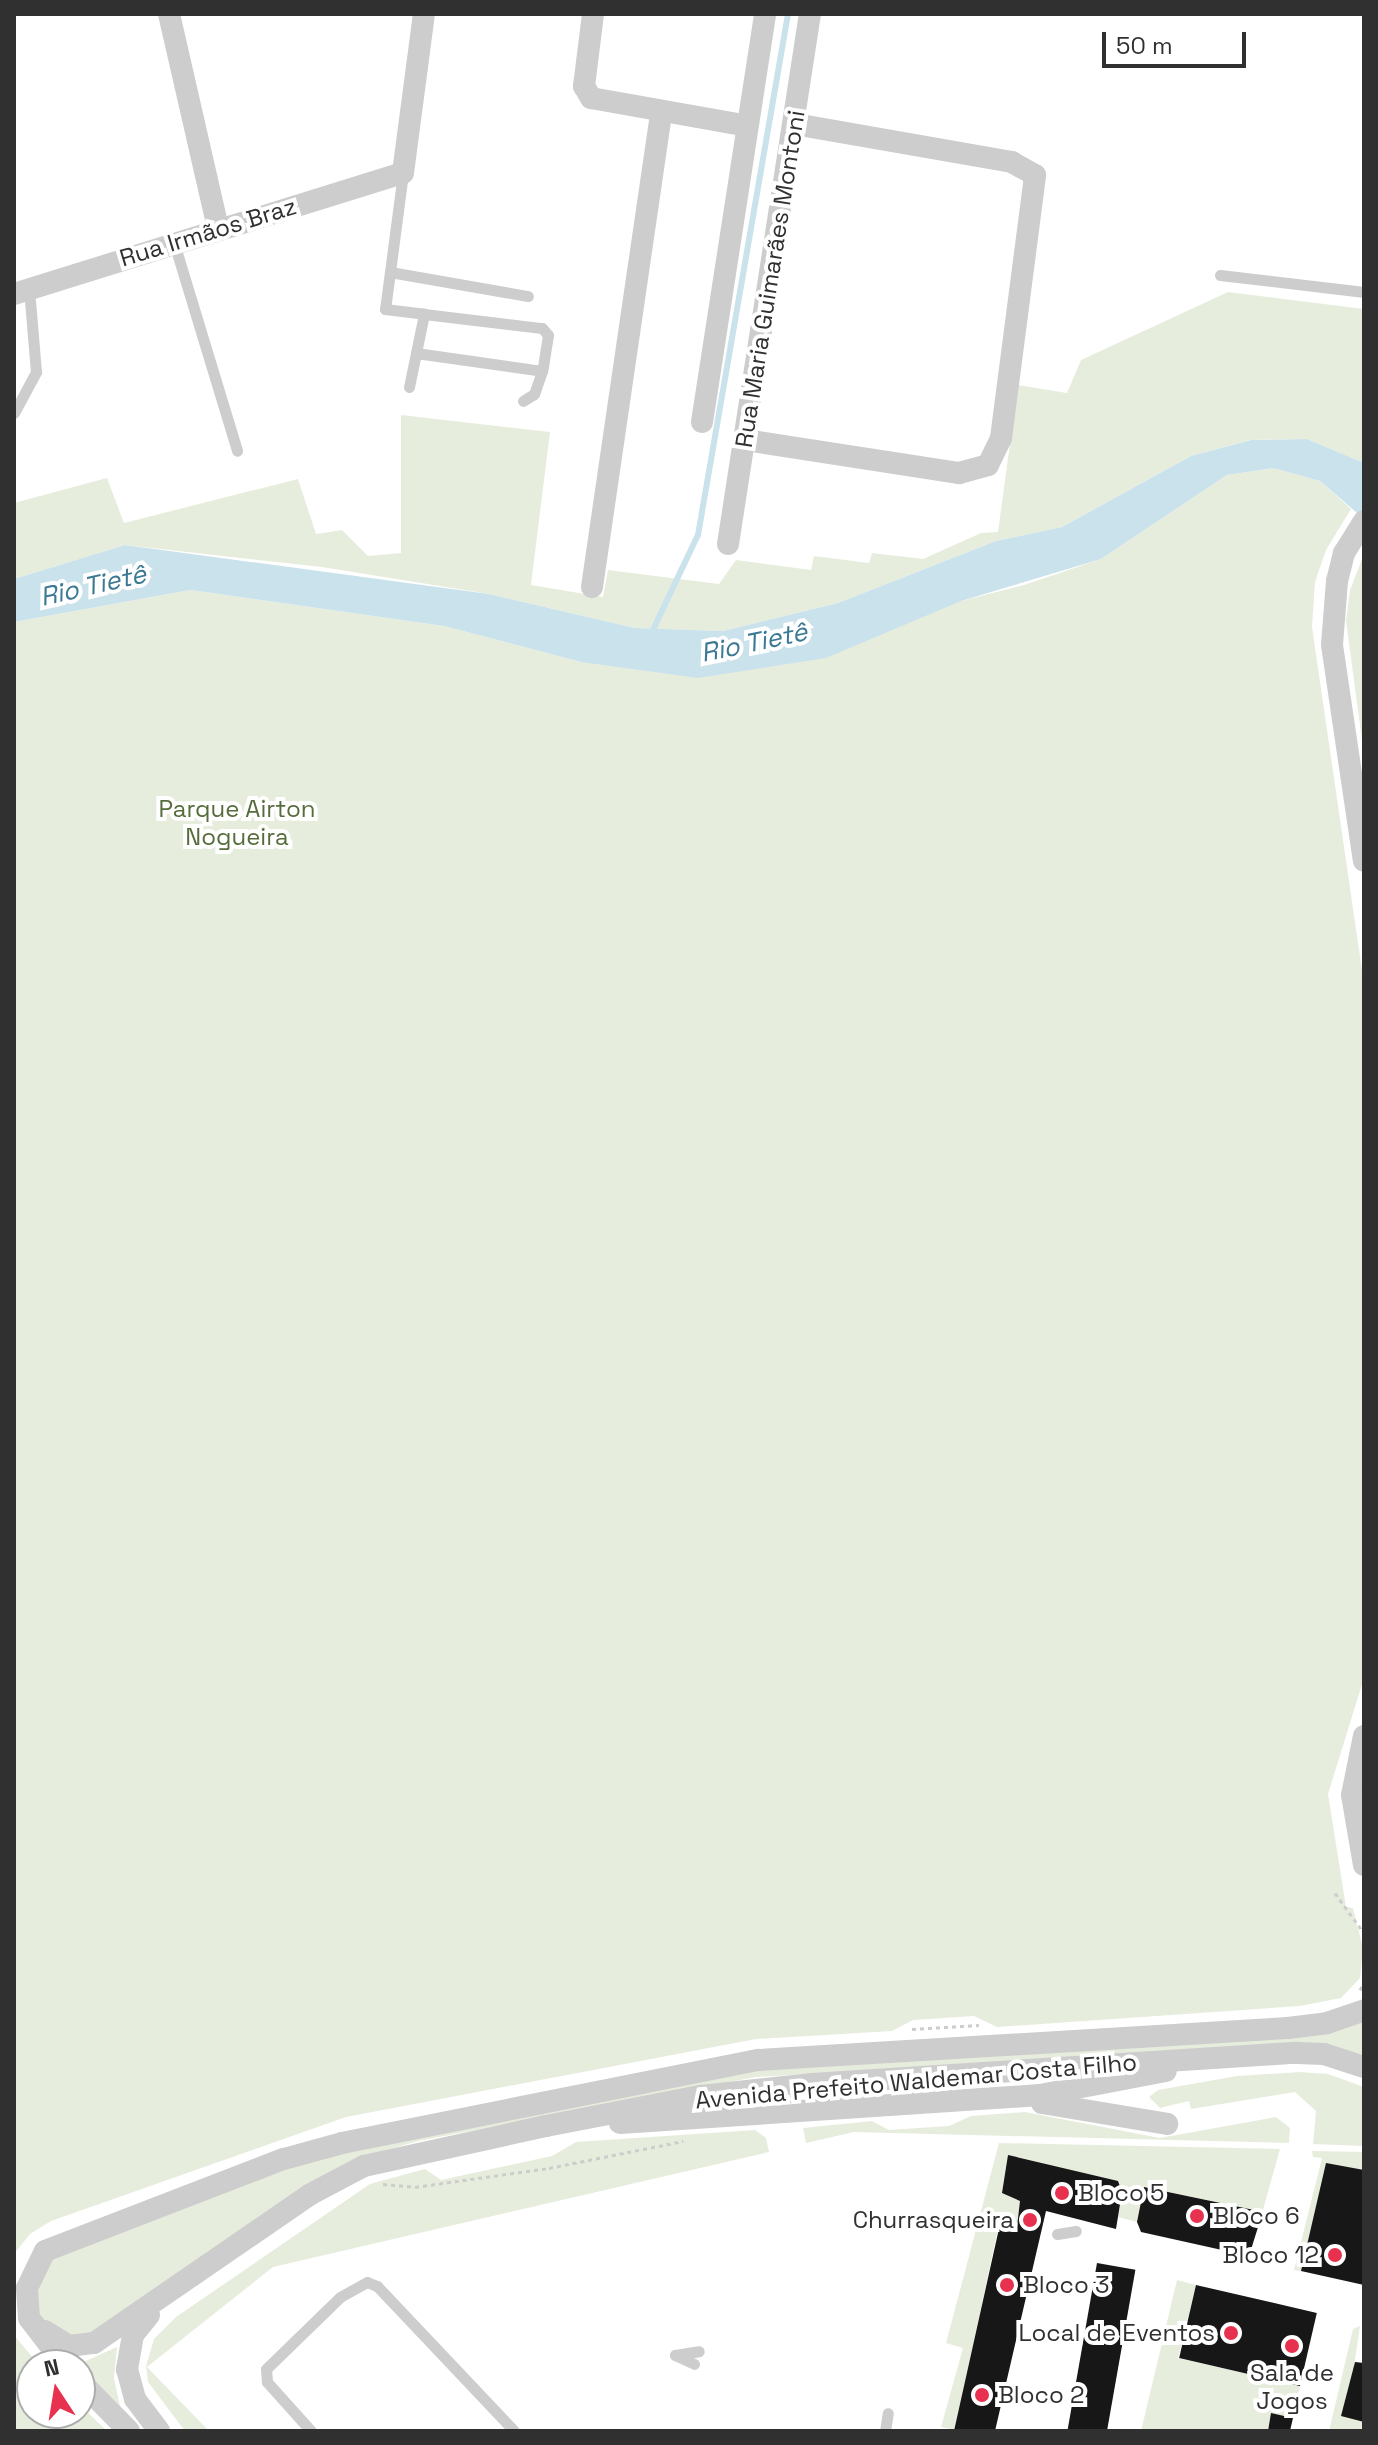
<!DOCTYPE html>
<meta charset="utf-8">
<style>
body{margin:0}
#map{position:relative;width:1378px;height:2445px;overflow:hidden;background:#fff;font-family:"Space Grotesk",sans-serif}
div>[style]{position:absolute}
.green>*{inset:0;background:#e7eddd}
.water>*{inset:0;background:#cae2ec}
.stream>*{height:6px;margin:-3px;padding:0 3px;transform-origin:3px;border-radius:3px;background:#cae2ec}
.building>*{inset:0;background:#171717;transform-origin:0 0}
.path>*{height:3px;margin-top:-1.5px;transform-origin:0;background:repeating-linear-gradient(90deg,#cdcdcd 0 4px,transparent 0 8px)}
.service>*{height:11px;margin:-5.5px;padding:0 5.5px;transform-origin:5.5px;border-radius:5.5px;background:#cdcdcd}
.minor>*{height:22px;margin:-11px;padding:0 11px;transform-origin:11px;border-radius:11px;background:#cdcdcd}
.dots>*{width:22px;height:22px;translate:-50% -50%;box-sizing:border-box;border:4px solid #fff;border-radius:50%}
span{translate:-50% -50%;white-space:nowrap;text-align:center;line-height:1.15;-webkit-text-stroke:8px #fff;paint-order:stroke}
.street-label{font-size:24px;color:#303030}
.park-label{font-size:24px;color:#576c3c}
.poi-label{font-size:24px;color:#303030}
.left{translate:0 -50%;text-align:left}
.right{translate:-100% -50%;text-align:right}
.water-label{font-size:26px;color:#3c7993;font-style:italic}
.frame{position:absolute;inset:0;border:16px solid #303030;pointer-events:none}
.north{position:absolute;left:16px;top:2349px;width:80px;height:80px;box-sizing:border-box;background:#fff;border:2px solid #acacac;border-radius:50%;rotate:348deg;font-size:22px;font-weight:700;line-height:32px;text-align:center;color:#303030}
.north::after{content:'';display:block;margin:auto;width:28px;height:36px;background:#e7314f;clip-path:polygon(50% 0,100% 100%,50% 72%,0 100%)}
.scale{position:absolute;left:1102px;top:32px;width:144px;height:36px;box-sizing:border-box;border:4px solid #303030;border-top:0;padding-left:10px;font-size:24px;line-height:28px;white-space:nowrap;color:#303030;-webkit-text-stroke:6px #fff;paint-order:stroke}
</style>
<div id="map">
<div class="green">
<div style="clip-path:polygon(1228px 292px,1364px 309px,1364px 463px,1307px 439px,1250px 440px,1191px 456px,1062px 527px,996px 541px,838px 603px,723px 631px,635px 628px,489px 594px,322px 567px,125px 545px,14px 579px,14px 503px,107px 478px,124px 523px,298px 479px,316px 534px,342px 530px,368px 556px,401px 553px,401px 415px,550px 432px,531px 585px,603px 597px,608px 570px,719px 584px,736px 560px,811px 570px,814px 556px,869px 563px,872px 553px,923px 559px,981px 533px,998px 532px,1018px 385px,1067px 393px,1081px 360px)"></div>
<div style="clip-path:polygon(1273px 468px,1320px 481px,1351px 509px,1326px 550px,1315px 582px,1312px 627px,1364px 984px,1364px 1678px,1328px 1794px,1346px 1907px,1353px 1908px,1363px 1948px,1360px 1978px,1341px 1998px,1300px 2006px,997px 2027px,974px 2016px,913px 2020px,892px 2031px,756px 2039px,346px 2117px,51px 2221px,30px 2234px,14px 2254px,14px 622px,190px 590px,444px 626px,581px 662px,961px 601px,1024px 585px,1101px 559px,1227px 475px)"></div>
<div style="clip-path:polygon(1364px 554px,1364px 755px,1346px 621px,1350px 590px)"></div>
<div style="clip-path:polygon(1364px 2019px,1364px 2055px,1313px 2043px,756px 2077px,418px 2141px,366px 2156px,89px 2340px,48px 2329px,38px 2312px,38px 2277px,49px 2261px,321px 2156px,757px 2068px,1326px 2033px)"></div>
<div style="clip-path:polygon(1300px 2072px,1328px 2074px,1364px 2087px,1364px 2146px,1313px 2144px,1316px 2111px,1295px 2092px,1191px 2109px,1189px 2101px,1160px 2108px,1149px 2097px,1158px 2090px,1237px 2076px)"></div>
<div style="clip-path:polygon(1025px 2112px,1160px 2138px,1276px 2117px,1290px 2128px,1289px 2143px,854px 2132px,806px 2143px,803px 2128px,872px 2121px,889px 2130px,949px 2126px,971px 2116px)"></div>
<div style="clip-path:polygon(755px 2130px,766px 2138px,769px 2152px,273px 2267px,147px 2367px,209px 2431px,185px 2431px,148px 2382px,146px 2366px,154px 2339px,176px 2317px,370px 2184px,425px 2169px,441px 2180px,552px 2156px,576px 2142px)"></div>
<div style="clip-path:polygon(999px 2143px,1280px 2149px,1259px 2224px,1254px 2210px,1145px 2187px,1137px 2222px,1118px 2217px,1122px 2192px,1003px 2193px,1046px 2211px,1041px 2232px,999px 2224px,955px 2430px,941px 2427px,963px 2348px,946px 2343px)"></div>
<div style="clip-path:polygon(1312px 2151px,1364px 2152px,1364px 2170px,1313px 2227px,1301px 2271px,1294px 2270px,1322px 2158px,1313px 2157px)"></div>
<div style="clip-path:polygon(1177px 2280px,1196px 2285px,1178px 2358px,1300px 2386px,1293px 2418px,1271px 2413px,1268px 2431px,1141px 2431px)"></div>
<div style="clip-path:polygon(1360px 2326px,1354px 2366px,1364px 2368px,1364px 2431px,1329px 2431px,1353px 2329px)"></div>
<div style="clip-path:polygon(14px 2335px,39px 2365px,32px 2365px,32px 2413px,80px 2413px,80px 2405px,107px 2431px,14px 2431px)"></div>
<div style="clip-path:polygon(117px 2347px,114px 2378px,120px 2406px,79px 2364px)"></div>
</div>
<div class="water">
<div style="clip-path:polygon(1307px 439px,1364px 463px,1364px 519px,1320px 481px,1273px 468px,1227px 475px,1101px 559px,961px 601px,826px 658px,698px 678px,581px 662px,444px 626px,190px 590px,14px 622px,14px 579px,125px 545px,489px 594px,635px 628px,723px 631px,838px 603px,996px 541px,1062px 527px,1191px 456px,1251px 440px)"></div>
</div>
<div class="stream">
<div style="left:650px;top:636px;width:112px;rotate:-64.6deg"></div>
<div style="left:698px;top:535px;width:529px;rotate:-80.2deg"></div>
</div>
<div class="building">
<div style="clip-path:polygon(1008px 2155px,1118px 2181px,1122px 2192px,1116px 2229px,1046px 2211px,995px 2431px,954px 2431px,1000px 2224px,1017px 2227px,1020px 2201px,1002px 2193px)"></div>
<div style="clip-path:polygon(1326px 2163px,1364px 2170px,1364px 2285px,1301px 2271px)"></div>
<div style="clip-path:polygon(1144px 2187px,1254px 2210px,1259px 2224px,1249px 2256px,1141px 2232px,1137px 2222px)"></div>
<div style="left:1097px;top:2263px;width:39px;height:172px;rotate:10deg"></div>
<div style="left:1196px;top:2285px;width:124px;height:75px;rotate:13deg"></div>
<div style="clip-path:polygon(1355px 2362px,1364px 2363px,1364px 2422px,1341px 2416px)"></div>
<div style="clip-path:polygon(1271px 2413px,1293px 2418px,1290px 2431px,1268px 2431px)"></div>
</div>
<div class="path">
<div style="left:1335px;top:1893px;width:49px;rotate:54.1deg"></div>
<div style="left:1360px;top:1990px;width:9px;rotate:-63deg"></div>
<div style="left:912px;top:2029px;width:67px;rotate:-3.4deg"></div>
<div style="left:383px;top:2184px;width:32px;rotate:5deg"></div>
<div style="left:415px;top:2187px;width:135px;rotate:-8.1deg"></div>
<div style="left:549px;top:2168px;width:137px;rotate:-11.4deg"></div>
</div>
<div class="service">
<div style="left:403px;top:173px;width:137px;rotate:97.5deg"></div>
<div style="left:385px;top:309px;width:39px;rotate:7deg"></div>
<div style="left:174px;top:243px;width:217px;rotate:73.1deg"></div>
<div style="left:390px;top:272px;width:140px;rotate:9.9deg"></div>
<div style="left:1220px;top:275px;width:145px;rotate:6.7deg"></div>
<div style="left:416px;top:353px;width:127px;rotate:8.1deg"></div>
<div style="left:409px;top:387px;width:75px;rotate:-78.4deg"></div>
<div style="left:424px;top:314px;width:119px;rotate:6.8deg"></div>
<div style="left:542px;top:328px;width:9px;rotate:49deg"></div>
<div style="left:548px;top:335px;width:36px;rotate:99deg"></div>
<div style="left:542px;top:371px;width:24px;rotate:109deg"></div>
<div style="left:534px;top:394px;width:13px;rotate:148deg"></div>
<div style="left:14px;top:413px;width:47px;rotate:-61.8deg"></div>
<div style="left:36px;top:372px;width:83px;rotate:-94.8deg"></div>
<div style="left:1057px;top:2234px;width:19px;rotate:-9deg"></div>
<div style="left:675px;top:2355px;width:24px;rotate:-9deg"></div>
<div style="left:675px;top:2355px;width:21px;rotate:25deg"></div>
<div style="left:311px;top:2431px;width:66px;rotate:-131.9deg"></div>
<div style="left:267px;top:2382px;width:13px;rotate:-94deg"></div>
<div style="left:266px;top:2369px;width:103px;rotate:-44.2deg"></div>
<div style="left:340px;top:2297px;width:31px;rotate:-29deg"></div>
<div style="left:367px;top:2282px;width:11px;rotate:22deg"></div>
<div style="left:377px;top:2286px;width:199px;rotate:46.6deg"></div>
<div style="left:885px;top:2431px;width:18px;rotate:-81deg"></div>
</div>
<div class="minor">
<div style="left:169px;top:14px;width:220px;rotate:77.1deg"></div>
<div style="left:593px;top:14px;width:73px;rotate:97.1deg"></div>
<div style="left:584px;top:86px;width:14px;rotate:60deg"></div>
<div style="left:591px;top:98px;width:159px;rotate:10.1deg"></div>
<div style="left:14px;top:294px;width:407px;rotate:-17.3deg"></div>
<div style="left:403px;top:173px;width:160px;rotate:-82.5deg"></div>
<div style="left:702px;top:422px;width:413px;rotate:-81.2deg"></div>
<div style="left:745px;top:440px;width:217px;rotate:8.8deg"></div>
<div style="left:959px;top:473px;width:30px;rotate:-15deg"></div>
<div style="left:988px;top:465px;width:30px;rotate:-64deg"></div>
<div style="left:1001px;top:438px;width:265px;rotate:-82.6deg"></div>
<div style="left:1035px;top:175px;width:26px;rotate:-151deg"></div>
<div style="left:1012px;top:162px;width:220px;rotate:-170.1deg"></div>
<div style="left:1364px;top:521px;width:38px;rotate:122deg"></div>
<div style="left:1344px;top:553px;width:29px;rotate:104deg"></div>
<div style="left:1337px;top:581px;width:64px;rotate:94.5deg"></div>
<div style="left:1332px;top:645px;width:218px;rotate:81.6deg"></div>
<div style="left:728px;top:544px;width:536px;rotate:-81.21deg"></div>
<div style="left:592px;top:587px;width:478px;rotate:-81.7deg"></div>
<div style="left:1364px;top:1736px;width:60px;rotate:101.5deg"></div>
<div style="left:1352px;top:1795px;width:71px;rotate:80.3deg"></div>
<div style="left:1042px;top:2103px;width:127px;rotate:9.5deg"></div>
<div style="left:620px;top:2123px;width:421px;rotate:-3.8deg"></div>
<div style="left:1040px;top:2095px;width:128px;rotate:-10.8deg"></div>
<div style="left:149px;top:2315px;width:26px;rotate:129deg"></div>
<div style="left:133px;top:2335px;width:35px;rotate:100deg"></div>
<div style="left:127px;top:2369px;width:31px;rotate:75deg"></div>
<div style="left:135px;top:2399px;width:40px;rotate:53deg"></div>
<div style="left:45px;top:2331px;width:28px;rotate:32deg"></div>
<div style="left:69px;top:2346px;width:25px;rotate:-7deg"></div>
<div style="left:94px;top:2343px;width:261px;rotate:-34.5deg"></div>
<div style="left:309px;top:2195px;width:62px;rotate:-27.8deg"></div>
<div style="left:364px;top:2166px;width:186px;rotate:-12.4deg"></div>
<div style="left:546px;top:2126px;width:158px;rotate:-11deg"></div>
<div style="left:701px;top:2096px;width:112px;rotate:-6.2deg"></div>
<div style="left:812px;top:2084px;width:486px;rotate:-3.7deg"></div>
<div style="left:1297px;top:2053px;width:27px;rotate:2deg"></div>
<div style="left:1324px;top:2054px;width:42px;rotate:18deg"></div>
<div style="left:65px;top:2365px;width:59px;rotate:-127.5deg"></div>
<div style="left:29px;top:2318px;width:30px;rotate:-94deg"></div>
<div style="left:27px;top:2288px;width:41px;rotate:-64.1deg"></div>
<div style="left:45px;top:2251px;width:256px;rotate:-21.1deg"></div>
<div style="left:284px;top:2159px;width:60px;rotate:-15.4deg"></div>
<div style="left:342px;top:2143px;width:425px;rotate:-11.3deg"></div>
<div style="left:759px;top:2060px;width:530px;rotate:-3.46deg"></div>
<div style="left:1288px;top:2028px;width:39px;rotate:-7deg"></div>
<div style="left:1327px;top:2023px;width:39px;rotate:-19deg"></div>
<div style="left:80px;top:2381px;width:70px;rotate:45.6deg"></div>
</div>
<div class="dots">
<div style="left:1062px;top:2193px;background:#e7314f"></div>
<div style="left:1197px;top:2216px;background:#e7314f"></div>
<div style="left:1030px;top:2220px;background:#e7314f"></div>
<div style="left:1335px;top:2255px;background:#e7314f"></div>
<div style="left:1007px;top:2285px;background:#e7314f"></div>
<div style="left:1231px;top:2333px;background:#e7314f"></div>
<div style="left:1292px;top:2346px;background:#e7314f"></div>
<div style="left:982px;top:2395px;background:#e7314f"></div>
</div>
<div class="street-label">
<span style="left:208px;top:232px;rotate:-17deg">Rua Irmãos Braz</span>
<span style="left:770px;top:279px;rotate:-81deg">Rua Maria Guimarães Montoni</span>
<span style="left:916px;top:2081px;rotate:-5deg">Avenida Prefeito Waldemar Costa Filho</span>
</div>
<div class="park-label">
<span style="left:237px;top:823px">Parque Airton<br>Nogueira</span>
</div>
<div class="poi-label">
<span class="left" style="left:1078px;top:2193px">Bloco 5</span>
<span class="left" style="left:1213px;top:2216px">Bloco 6</span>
<span class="right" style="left:1014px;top:2220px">Churrasqueira</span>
<span class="right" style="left:1319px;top:2255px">Bloco 12</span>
<span class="left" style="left:1023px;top:2285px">Bloco 3</span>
<span class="right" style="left:1215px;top:2333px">Local de Eventos</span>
<span style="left:1292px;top:2387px">Sala de<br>Jogos</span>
<span class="left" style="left:998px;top:2395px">Bloco 2</span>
</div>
<div class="water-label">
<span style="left:93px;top:586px;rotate:-13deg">Rio Tietê</span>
<span style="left:754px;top:643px;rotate:-12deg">Rio Tietê</span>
</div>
<div class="frame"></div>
<div class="north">N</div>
<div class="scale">50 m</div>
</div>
